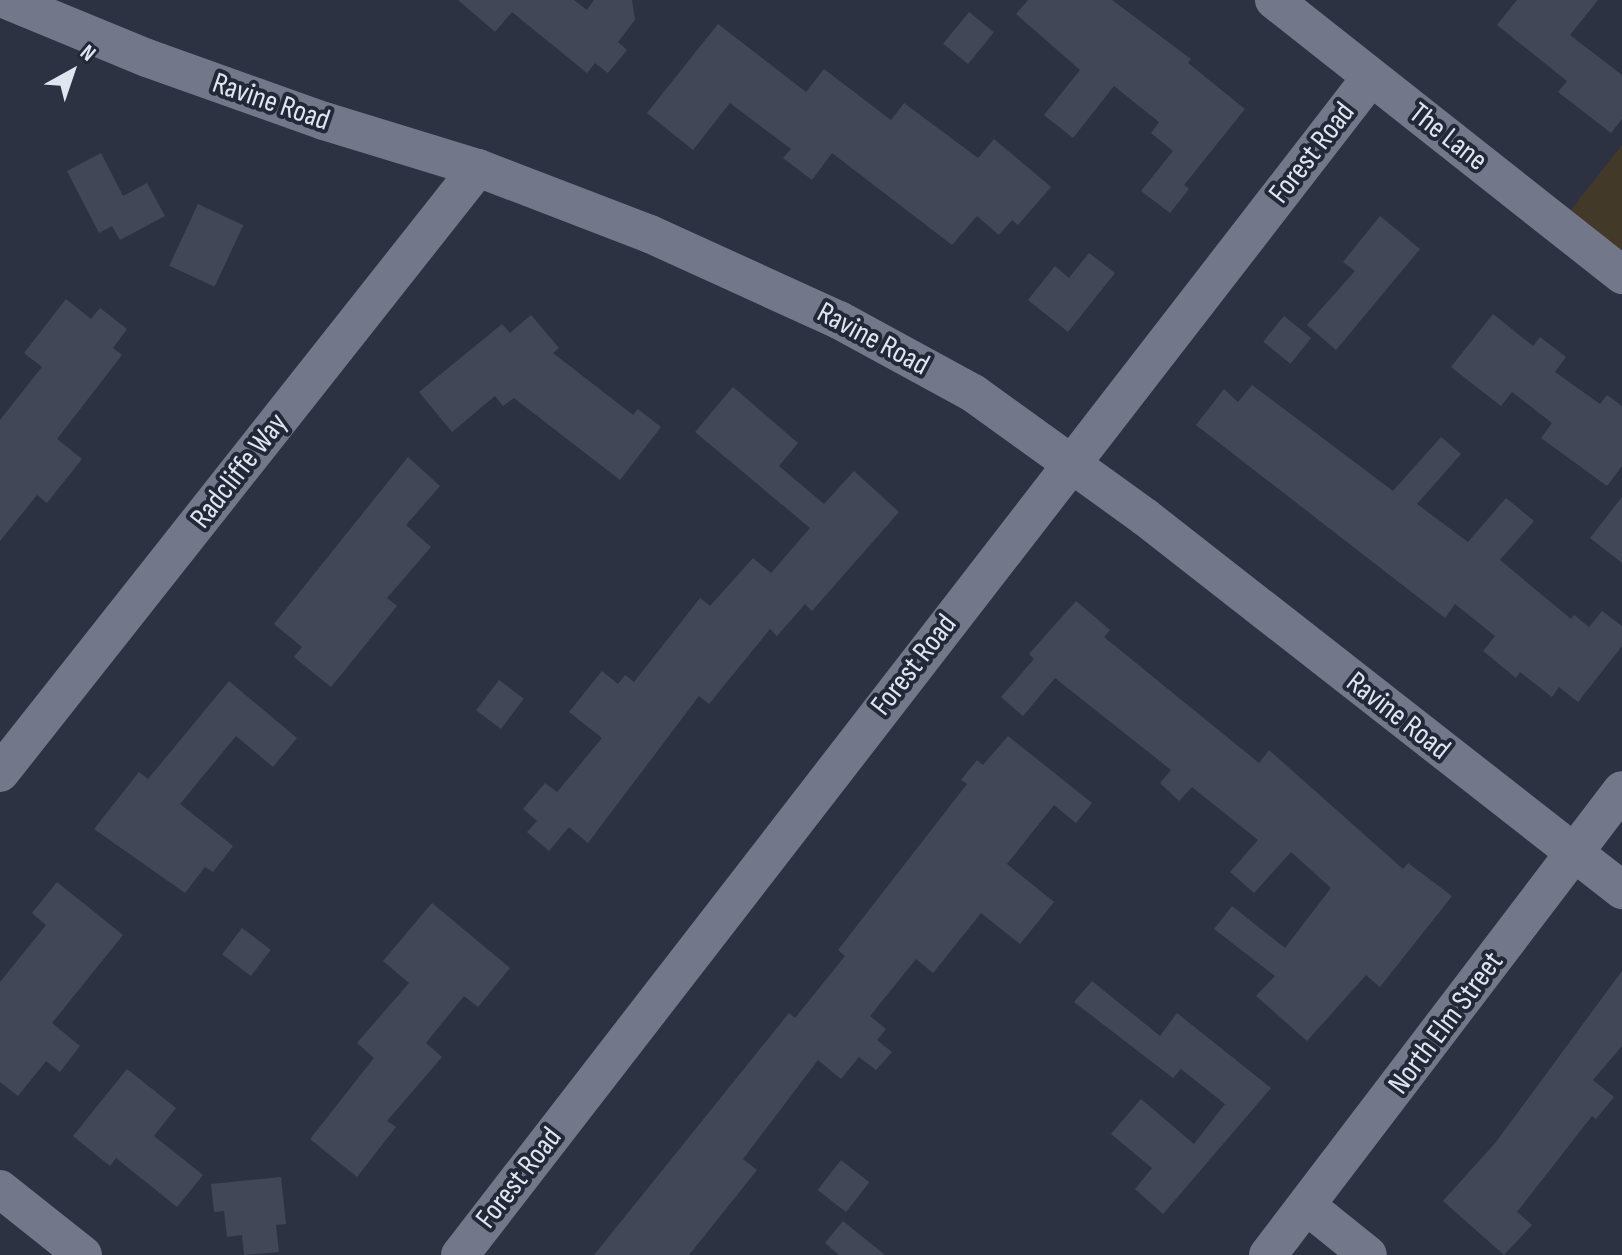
<!DOCTYPE html>
<style>
body{margin:0}
#map{position:relative;width:1622px;height:1255px;overflow:hidden;background:#2d3242;font-family:"Sofia Sans Condensed",sans-serif}
div>[style]{position:absolute}
.education>*{inset:0;background:#433929}
.building>*{inset:0;background:#424758;transform-origin:0 0}
.minor>*{height:38px;margin:-19px;padding:0 19px;transform-origin:19px;border-radius:19px;background:#72788a}
span{translate:-50% -50%;white-space:nowrap;text-align:center;line-height:1.15;-webkit-text-stroke:8px #232838;paint-order:stroke}
.street-label{font-size:30px;color:#e1e5ef}
.north{position:absolute;left:32px;top:32px;width:80px;height:80px;-webkit-text-stroke:6px #232838;paint-order:stroke;rotate:40deg;font-size:22px;font-weight:700;line-height:32px;text-align:center;color:#e1e5ef}
.north::after{content:'';display:block;margin:auto;width:28px;height:36px;background:#e1e5ef;clip-path:polygon(50% 0,100% 100%,50% 72%,0 100%)}
</style>
<div id="map">
<div class="education">
<div style="clip-path:polygon(1622px 145px,1622px 252px,1570px 211px)"></div>
</div>
<div class="building">
<div style="clip-path:polygon(458px 0,574px 0,587px 10px,594px 0,632px 0,635px 20px,618px 42px,627px 50px,608px 73px,595px 63px,587px 73px,512px 12px,495px 32px)"></div>
<div style="clip-path:polygon(1028px 0,1112px 0,1191px 59px,1188px 63px,1245px 109px,1184px 185px,1189px 189px,1170px 213px,1141px 191px,1173px 151px,1151px 133px,1159px 122px,1114px 86px,1073px 138px,1044px 115px,1080px 70px,1016px 14px)"></div>
<div style="clip-path:polygon(1517px 0,1598px 0,1570px 35px,1622px 75px,1622px 119px,1611px 133px,1558px 92px,1567px 81px,1497px 25px)"></div>
<div style="left:969px;top:12px;width:32px;height:41px;rotate:39deg"></div>
<div style="clip-path:polygon(718px 24px,806px 92px,824px 69px,891px 120px,904px 103px,978px 158px,994px 139px,1051px 187px,1018px 225px,1012px 220px,999px 235px,977px 216px,952px 245px,832px 153px,812px 180px,783px 158px,791px 149px,730px 103px,693px 150px,647px 113px)"></div>
<div style="clip-path:polygon(101px 153px,123px 196px,147px 183px,165px 216px,120px 240px,112px 226px,99px 233px,67px 171px)"></div>
<div style="left:198px;top:204px;width:50px;height:68px;rotate:25deg"></div>
<div style="clip-path:polygon(1380px 216px,1420px 249px,1336px 350px,1307px 325px,1355px 271px,1343px 262px)"></div>
<div style="clip-path:polygon(1089px 253px,1115px 273px,1068px 332px,1028px 300px,1055px 266px,1069px 278px)"></div>
<div style="clip-path:polygon(66px 299px,91px 319px,100px 308px,127px 329px,113px 348px,122px 355px,57px 439px,82px 459px,47px 503px,37px 495px,0 541px,0 420px,42px 367px,24px 353px)"></div>
<div style="clip-path:polygon(1493px 314px,1533px 346px,1540px 337px,1566px 357px,1555px 372px,1600px 404px,1607px 395px,1622px 406px,1622px 466px,1607px 486px,1541px 438px,1552px 423px,1512px 392px,1501px 406px,1451px 367px)"></div>
<div style="clip-path:polygon(531px 315px,559px 348px,553px 353px,633px 415px,638px 409px,661px 427px,620px 480px,514px 398px,503px 406px,495px 396px,452px 432px,419px 392px,502px 324px,510px 333px)"></div>
<div style="left:1284px;top:316px;width:35px;height:33px;rotate:39deg"></div>
<div style="clip-path:polygon(1252px 385px,1393px 491px,1441px 437px,1461px 454px,1417px 504px,1468px 542px,1506px 498px,1534px 521px,1500px 560px,1571px 619px,1574px 615px,1589px 627px,1602px 611px,1622px 626px,1622px 646px,1578px 702px,1559px 687px,1552px 697px,1520px 672px,1516px 678px,1483px 651px,1495px 636px,1455px 604px,1445px 618px,1196px 425px,1224px 389px,1238px 402px)"></div>
<div style="clip-path:polygon(733px 387px,798px 443px,779px 466px,824px 504px,854px 471px,899px 512px,812px 611px,805px 604px,777px 636px,770px 629px,709px 704px,699px 696px,588px 843px,569px 827px,549px 851px,527px 832px,537px 821px,523px 809px,545px 783px,557px 792px,602px 738px,569px 712px,602px 671px,618px 684px,625px 675px,634px 682px,700px 598px,710px 606px,753px 558px,771px 573px,810px 528px,695px 432px)"></div>
<div style="clip-path:polygon(408px 457px,440px 486px,406px 525px,431px 547px,387px 598px,397px 606px,331px 687px,294px 657px,302px 647px,274px 624px)"></div>
<div style="clip-path:polygon(1622px 497px,1622px 563px,1590px 538px)"></div>
<div style="clip-path:polygon(1076px 601px,1110px 630px,1104px 637px,1259px 763px,1269px 750px,1403px 869px,1408px 863px,1452px 896px,1380px 987px,1366px 975px,1307px 1041px,1256px 996px,1275px 976px,1214px 929px,1232px 906px,1285px 948px,1331px 888px,1291px 852px,1254px 893px,1230px 872px,1258px 840px,1192px 787px,1179px 801px,1160px 783px,1171px 770px,1055px 678px,1023px 716px,1001px 697px,1034px 659px,1029px 654px)"></div>
<div style="left:499px;top:680px;width:31px;height:38px;rotate:37deg"></div>
<div style="clip-path:polygon(229px 681px,297px 738px,273px 767px,236px 736px,180px 804px,233px 846px,213px 872px,205px 867px,185px 893px,94px 829px,139px 772px,148px 779px)"></div>
<div style="clip-path:polygon(1008px 736px,1092px 803px,1076px 823px,1054px 805px,1007px 864px,1054px 902px,1020px 944px,981px 913px,933px 973px,916px 959px,870px 1016px,886px 1029px,877px 1040px,892px 1052px,876px 1070px,859px 1057px,841px 1079px,818px 1060px,743px 1159px,757px 1170px,689px 1255px,594px 1255px,789px 1013px,795px 1018px,845px 956px,838px 950px,967px 784px,961px 780px,977px 760px,983px 765px)"></div>
<div style="clip-path:polygon(57px 882px,123px 935px,52px 1023px,80px 1046px,60px 1072px,46px 1061px,18px 1096px,0 1082px,0 982px,46px 925px,32px 913px)"></div>
<div style="clip-path:polygon(432px 903px,510px 968px,478px 1007px,464px 996px,426px 1043px,442px 1057px,387px 1121px,396px 1127px,357px 1177px,310px 1139px,374px 1058px,357px 1043px,409px 983px,383px 961px)"></div>
<div style="left:242px;top:928px;width:36px;height:33px;rotate:37deg"></div>
<div style="clip-path:polygon(1622px 971px,1622px 1046px,1593px 1080px,1614px 1097px,1596px 1119px,1592px 1116px,1517px 1212px,1532px 1225px,1504px 1255px,1443px 1201px,1496px 1142px)"></div>
<div style="clip-path:polygon(1092px 981px,1160px 1036px,1177px 1013px,1271px 1088px,1163px 1214px,1135px 1189px,1152px 1168px,1111px 1134px,1141px 1099px,1194px 1144px,1225px 1104px,1181px 1069px,1173px 1078px,1074px 1002px)"></div>
<div style="clip-path:polygon(127px 1069px,176px 1108px,154px 1136px,203px 1175px,177px 1207px,116px 1158px,110px 1166px,73px 1136px)"></div>
<div style="left:841px;top:1160px;width:36px;height:38px;rotate:38deg"></div>
<div style="clip-path:polygon(281px 1177px,286px 1224px,276px 1225px,279px 1252px,244px 1255px,242px 1235px,227px 1237px,224px 1211px,214px 1212px,211px 1184px)"></div>
<div style="clip-path:polygon(843px 1221px,885px 1255px,839px 1255px,825px 1243px)"></div>
</div>
<div class="minor">
<div style="left:6px;top:0;width:152px;rotate:22.4deg"></div>
<div style="left:147px;top:58px;width:188px;rotate:19.6deg"></div>
<div style="left:324px;top:121px;width:161px;rotate:17deg"></div>
<div style="left:478px;top:168px;width:184px;rotate:21deg"></div>
<div style="left:650px;top:234px;width:208px;rotate:24.5deg"></div>
<div style="left:839px;top:320px;width:153px;rotate:28.6deg"></div>
<div style="left:973px;top:393px;width:212px;rotate:35.8deg"></div>
<div style="left:1145px;top:517px;width:606px;rotate:38.02deg"></div>
<div style="left:1274px;top:0;width:444px;rotate:38.3deg"></div>
<div style="left:0;top:773px;width:771px;rotate:-51.69deg"></div>
<div style="left:0;top:1189px;width:106px;rotate:38.5deg"></div>
<div style="left:1307px;top:1206px;width:78px;rotate:38.8deg"></div>
<div style="left:460px;top:1255px;width:1489px;rotate:-52.28deg"></div>
<div style="left:1268px;top:1255px;width:584px;rotate:-52.72deg"></div>
</div>
<div class="street-label">
<span style="left:271px;top:102px;rotate:19deg">Ravine Road</span>
<span style="left:1448px;top:137px;rotate:38deg">The Lane</span>
<span style="left:1312px;top:153px;rotate:-52deg">Forest Road</span>
<span style="left:873px;top:339px;rotate:28deg">Ravine Road</span>
<span style="left:239px;top:471px;rotate:-52deg">Radcliffe Way</span>
<span style="left:914px;top:665px;rotate:-52deg">Forest Road</span>
<span style="left:1398px;top:716px;rotate:38deg">Ravine Road</span>
<span style="left:1446px;top:1023px;rotate:-53deg">North Elm Street</span>
<span style="left:519px;top:1178px;rotate:-52deg">Forest Road</span>
</div>
<div class="north">N</div>
</div>
